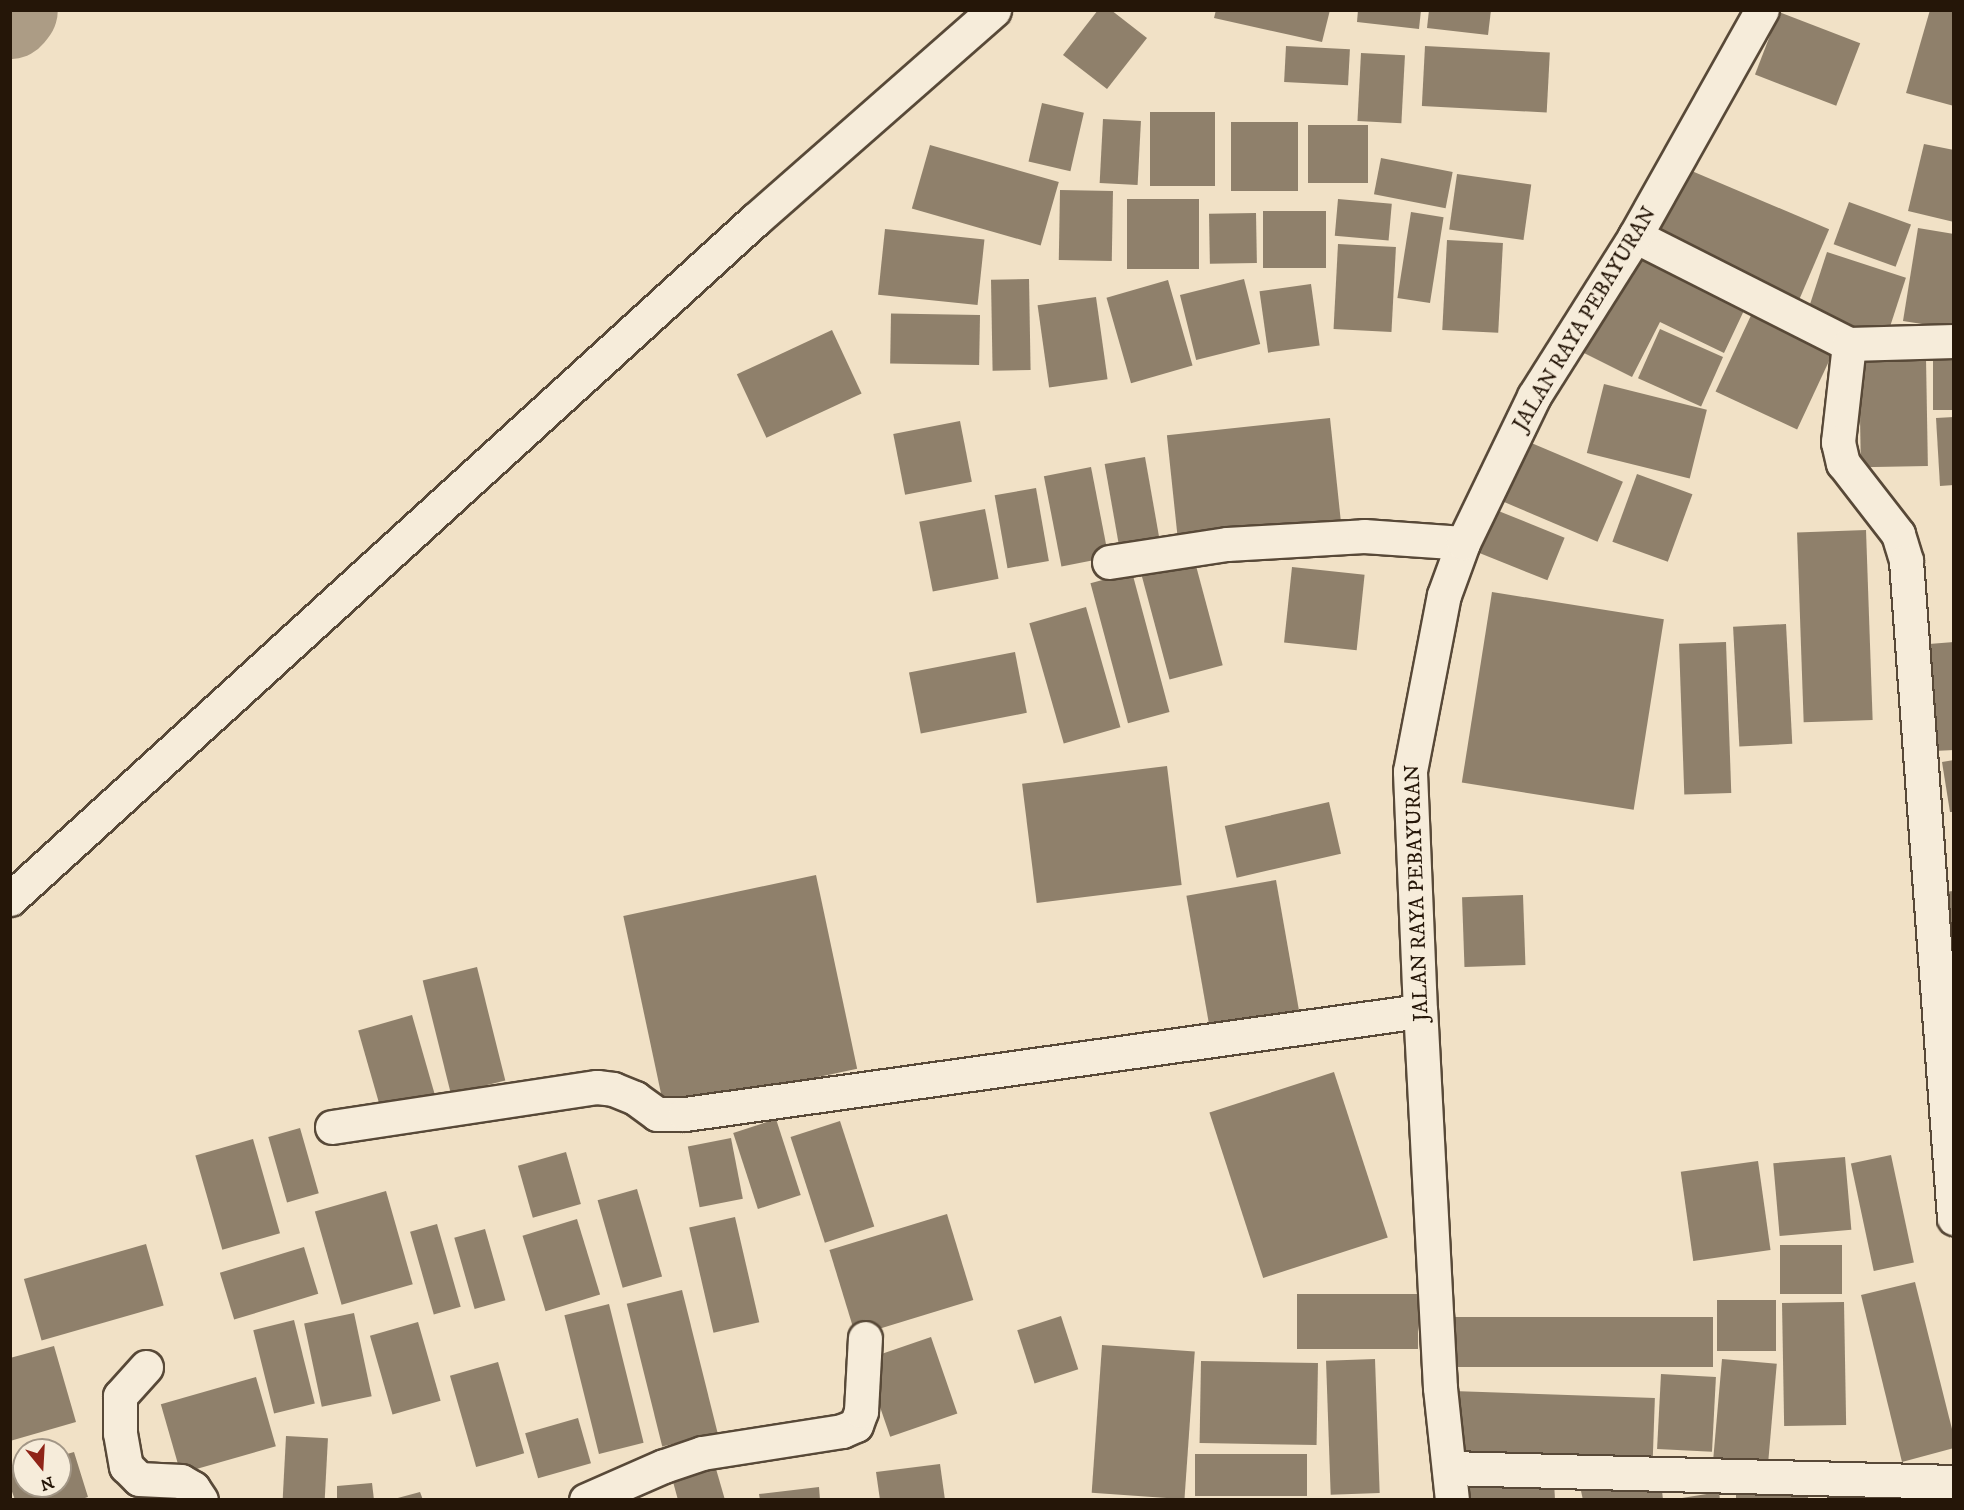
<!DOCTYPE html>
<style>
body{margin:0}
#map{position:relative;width:1964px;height:1510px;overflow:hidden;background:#f1e1c6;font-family:"IM FELL DW Pica",serif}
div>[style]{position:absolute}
.river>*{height:88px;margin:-44px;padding:0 44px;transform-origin:44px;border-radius:44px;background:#ac9c85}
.building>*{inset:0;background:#8f806b;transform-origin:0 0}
.roads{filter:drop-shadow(2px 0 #584938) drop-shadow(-2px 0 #584938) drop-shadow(0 2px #584938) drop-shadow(0 -2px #584938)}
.street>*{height:33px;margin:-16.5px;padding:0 16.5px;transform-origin:16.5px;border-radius:16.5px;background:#f6ecda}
.secondary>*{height:33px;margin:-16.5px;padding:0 16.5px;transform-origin:16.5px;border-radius:16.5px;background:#f6ecda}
span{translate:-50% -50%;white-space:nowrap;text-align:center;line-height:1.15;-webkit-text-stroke:4.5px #f6ecda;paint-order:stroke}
.street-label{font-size:21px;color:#251608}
.frame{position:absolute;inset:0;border:12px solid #251608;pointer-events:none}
.north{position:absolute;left:12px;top:1438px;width:60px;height:60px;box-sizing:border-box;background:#f6ecda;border:2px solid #a29686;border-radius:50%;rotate:162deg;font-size:16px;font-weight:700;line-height:24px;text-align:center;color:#251608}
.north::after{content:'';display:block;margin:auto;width:21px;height:27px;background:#8f2418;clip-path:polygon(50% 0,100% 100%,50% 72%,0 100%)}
</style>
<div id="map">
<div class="river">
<div style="left:10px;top:15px;width:6px;rotate:-51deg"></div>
</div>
<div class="building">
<div style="clip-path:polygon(1098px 10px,1111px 10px,1147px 38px,1107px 89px,1063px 55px)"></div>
<div style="clip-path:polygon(1216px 10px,1330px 10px,1322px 42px,1214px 18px)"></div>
<div style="clip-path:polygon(1358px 10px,1421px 10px,1419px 29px,1357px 22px)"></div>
<div style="clip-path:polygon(1429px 10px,1491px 10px,1488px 35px,1427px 28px)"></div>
<div style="clip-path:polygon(1930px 10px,1954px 10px,1954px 106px,1906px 93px)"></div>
<div style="left:1779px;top:12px;width:87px;height:67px;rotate:21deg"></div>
<div style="left:1286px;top:46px;width:64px;height:36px;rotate:3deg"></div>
<div style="left:1425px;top:46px;width:125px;height:60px;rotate:3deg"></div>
<div style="left:1361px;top:53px;width:44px;height:68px;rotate:3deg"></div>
<div style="left:1042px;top:103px;width:43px;height:60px;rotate:13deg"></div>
<div style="left:1215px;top:112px;width:74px;height:65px;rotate:90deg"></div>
<div style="left:1103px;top:119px;width:38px;height:64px;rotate:3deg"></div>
<div style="left:1231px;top:122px;width:67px;height:69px"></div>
<div style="left:1308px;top:125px;width:60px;height:58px"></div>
<div style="clip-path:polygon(1924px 144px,1954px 150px,1954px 222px,1908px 211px)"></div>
<div style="left:930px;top:145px;width:134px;height:66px;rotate:16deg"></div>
<div style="left:1381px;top:158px;width:73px;height:37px;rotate:11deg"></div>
<div style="left:1680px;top:166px;width:162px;height:78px;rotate:23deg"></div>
<div style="left:1457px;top:174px;width:75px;height:56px;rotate:8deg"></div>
<div style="left:1060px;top:190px;width:53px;height:70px;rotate:1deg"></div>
<div style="left:1199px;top:199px;width:70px;height:72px;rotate:90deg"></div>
<div style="left:1338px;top:199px;width:54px;height:37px;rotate:5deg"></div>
<div style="left:1849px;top:202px;width:66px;height:45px;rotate:20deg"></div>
<div style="left:1326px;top:211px;width:57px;height:63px;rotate:90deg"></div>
<div style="left:1411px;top:212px;width:33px;height:87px;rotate:9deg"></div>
<div style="left:1256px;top:213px;width:50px;height:47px;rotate:89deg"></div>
<div style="clip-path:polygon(1918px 228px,1954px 234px,1954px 329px,1903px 321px)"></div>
<div style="left:885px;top:229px;width:100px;height:66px;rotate:6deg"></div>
<div style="left:1447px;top:240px;width:56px;height:90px;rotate:3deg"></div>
<div style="left:1338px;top:244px;width:58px;height:85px;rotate:3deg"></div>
<div style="clip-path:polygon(1634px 247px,1748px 302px,1724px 353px,1660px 322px,1632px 377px,1582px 352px)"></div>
<div style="left:1827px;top:252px;width:83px;height:64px;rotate:18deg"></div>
<div style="left:1029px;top:279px;width:91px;height:38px;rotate:89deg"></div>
<div style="left:1244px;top:279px;width:67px;height:66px;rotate:76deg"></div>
<div style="left:1168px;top:280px;width:89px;height:64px;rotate:74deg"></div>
<div style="left:1311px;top:284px;width:62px;height:52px;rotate:82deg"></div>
<div style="left:1096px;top:297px;width:83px;height:59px;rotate:82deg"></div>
<div style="left:1754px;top:309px;width:90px;height:91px;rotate:25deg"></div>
<div style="left:980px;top:315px;width:50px;height:89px;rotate:91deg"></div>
<div style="left:1660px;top:329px;width:69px;height:54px;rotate:24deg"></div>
<div style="left:832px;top:330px;width:70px;height:105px;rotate:65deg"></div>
<div style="left:1954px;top:352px;width:58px;height:21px;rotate:90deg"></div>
<div style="left:1926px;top:358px;width:108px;height:67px;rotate:89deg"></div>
<div style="left:1604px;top:384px;width:106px;height:71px;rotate:14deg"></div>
<div style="clip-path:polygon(1954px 417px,1954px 485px,1940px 486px,1936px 418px)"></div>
<div style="left:1330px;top:418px;width:111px;height:164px;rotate:84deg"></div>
<div style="left:960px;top:421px;width:62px;height:68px;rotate:79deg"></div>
<div style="left:1529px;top:442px;width:102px;height:65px;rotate:23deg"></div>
<div style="left:1145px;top:457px;width:88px;height:41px;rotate:80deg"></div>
<div style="left:1091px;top:467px;width:92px;height:48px;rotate:79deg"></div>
<div style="left:1637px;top:474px;width:59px;height:72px;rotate:20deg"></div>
<div style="left:1036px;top:488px;width:74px;height:42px;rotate:80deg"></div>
<div style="left:985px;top:509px;width:71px;height:67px;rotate:79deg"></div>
<div style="left:1496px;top:510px;width:74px;height:46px;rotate:22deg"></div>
<div style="left:1866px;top:530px;width:190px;height:69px;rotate:88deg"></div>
<div style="left:1195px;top:562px;width:107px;height:55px;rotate:75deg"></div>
<div style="left:1292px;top:567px;width:73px;height:76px;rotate:6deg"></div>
<div style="left:1132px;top:572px;width:145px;height:43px;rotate:75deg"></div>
<div style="left:1492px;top:592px;width:174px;height:193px;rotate:9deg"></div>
<div style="left:1086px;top:607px;width:125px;height:59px;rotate:74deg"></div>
<div style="left:1786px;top:624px;width:120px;height:53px;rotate:87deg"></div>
<div style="left:1726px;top:642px;width:151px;height:47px;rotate:88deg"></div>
<div style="clip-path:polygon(1954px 642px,1954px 750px,1934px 751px,1929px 644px)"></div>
<div style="left:1015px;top:652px;width:62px;height:108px;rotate:79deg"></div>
<div style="clip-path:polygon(1954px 760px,1954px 812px,1950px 812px,1942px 762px)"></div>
<div style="left:1167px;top:766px;width:120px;height:146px;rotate:83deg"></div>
<div style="left:1329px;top:802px;width:53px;height:107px;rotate:77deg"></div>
<div style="left:816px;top:875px;width:198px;height:197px;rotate:78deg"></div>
<div style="left:1276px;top:880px;width:137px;height:91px;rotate:80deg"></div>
<div style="clip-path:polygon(1954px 891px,1954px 983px,1952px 983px,1942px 892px)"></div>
<div style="left:1523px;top:895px;width:70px;height:61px;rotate:88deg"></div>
<div style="left:477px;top:967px;width:117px;height:56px;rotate:76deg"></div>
<div style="left:412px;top:1015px;width:86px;height:56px;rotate:74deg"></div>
<div style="left:1334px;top:1072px;width:174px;height:131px;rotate:72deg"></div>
<div style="left:776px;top:1119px;width:80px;height:45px;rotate:72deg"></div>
<div style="left:840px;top:1121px;width:111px;height:52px;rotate:72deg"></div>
<div style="left:300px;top:1128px;width:68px;height:33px;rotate:74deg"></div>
<div style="left:731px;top:1138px;width:62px;height:44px;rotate:79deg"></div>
<div style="left:253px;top:1139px;width:98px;height:60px;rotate:74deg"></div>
<div style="left:566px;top:1152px;width:54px;height:50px;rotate:74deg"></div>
<div style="left:1891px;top:1155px;width:110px;height:41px;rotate:78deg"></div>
<div style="left:1845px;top:1157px;width:73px;height:72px;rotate:85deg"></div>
<div style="left:1758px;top:1161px;width:90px;height:78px;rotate:82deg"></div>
<div style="left:637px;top:1189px;width:91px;height:41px;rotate:74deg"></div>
<div style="left:386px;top:1191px;width:97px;height:74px;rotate:74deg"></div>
<div style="left:947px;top:1214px;width:90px;height:123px;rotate:73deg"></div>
<div style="left:735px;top:1217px;width:108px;height:47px;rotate:77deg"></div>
<div style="left:577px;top:1219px;width:79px;height:57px;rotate:73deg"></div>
<div style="left:437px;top:1224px;width:86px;height:28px;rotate:74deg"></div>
<div style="left:485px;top:1229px;width:74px;height:32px;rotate:74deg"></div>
<div style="left:146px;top:1244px;width:64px;height:127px;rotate:74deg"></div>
<div style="left:1842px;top:1245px;width:49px;height:62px;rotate:90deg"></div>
<div style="left:304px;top:1247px;width:49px;height:88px;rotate:73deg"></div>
<div style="clip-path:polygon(1915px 1282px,1954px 1437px,1954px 1448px,1902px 1462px,1861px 1295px)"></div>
<div style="left:682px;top:1290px;width:147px;height:57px;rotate:76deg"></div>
<div style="left:1418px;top:1294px;width:55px;height:121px;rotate:90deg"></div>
<div style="left:1717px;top:1300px;width:59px;height:51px"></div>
<div style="left:1844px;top:1302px;width:123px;height:62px;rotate:89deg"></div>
<div style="left:609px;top:1304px;width:143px;height:46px;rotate:76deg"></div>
<div style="left:354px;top:1313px;width:85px;height:51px;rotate:78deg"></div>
<div style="left:1061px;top:1316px;width:56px;height:46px;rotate:72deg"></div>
<div style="left:1713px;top:1317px;width:50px;height:262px;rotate:90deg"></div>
<div style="left:294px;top:1320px;width:86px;height:42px;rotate:76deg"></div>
<div style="left:418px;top:1322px;width:82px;height:50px;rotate:74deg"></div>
<div style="left:931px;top:1337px;width:81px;height:71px;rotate:71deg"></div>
<div style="left:1102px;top:1345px;width:93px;height:148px;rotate:4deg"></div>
<div style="clip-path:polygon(54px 1346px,76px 1422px,10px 1441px,10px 1358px)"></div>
<div style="left:1375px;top:1359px;width:134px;height:49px;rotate:88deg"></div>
<div style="left:1722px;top:1359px;width:55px;height:99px;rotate:5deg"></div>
<div style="left:1201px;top:1361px;width:117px;height:82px;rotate:1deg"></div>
<div style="left:498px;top:1362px;width:95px;height:50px;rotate:74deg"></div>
<div style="left:1661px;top:1374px;width:55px;height:75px;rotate:3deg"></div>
<div style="left:256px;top:1377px;width:72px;height:99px;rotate:74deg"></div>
<div style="left:1453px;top:1391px;width:202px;height:66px;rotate:2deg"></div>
<div style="left:578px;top:1418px;width:47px;height:55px;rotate:74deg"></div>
<div style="left:286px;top:1436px;width:42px;height:64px;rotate:3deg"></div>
<div style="clip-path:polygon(74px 1452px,88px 1497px,79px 1500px,15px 1500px,10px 1486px,10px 1469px,24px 1466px,24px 1486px,60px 1486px,60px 1456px)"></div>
<div style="left:1307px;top:1454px;width:42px;height:112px;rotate:90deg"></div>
<div style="clip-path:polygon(712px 1455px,725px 1500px,678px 1500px,669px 1467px)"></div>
<div style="clip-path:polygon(940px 1464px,945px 1500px,880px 1500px,876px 1472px)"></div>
<div style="clip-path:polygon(1554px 1481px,1555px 1500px,1455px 1500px,1454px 1488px)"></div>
<div style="clip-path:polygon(1661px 1481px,1663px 1500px,1583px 1500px,1581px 1491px)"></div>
<div style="clip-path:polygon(372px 1483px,374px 1500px,337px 1500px,337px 1486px)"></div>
<div style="clip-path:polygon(819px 1487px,820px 1500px,760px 1500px,759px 1494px)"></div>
<div style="clip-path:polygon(1808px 1488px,1808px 1500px,1736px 1500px,1736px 1491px)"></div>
<div style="clip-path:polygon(420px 1492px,423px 1500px,394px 1500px,394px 1499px)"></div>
<div style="clip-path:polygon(1719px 1492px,1720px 1500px,1682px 1500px,1682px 1498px)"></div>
<div style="clip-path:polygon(1954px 1492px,1954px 1500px,1882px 1500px,1882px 1497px)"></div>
</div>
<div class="roads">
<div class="street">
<div style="left:1635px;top:236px;width:240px;rotate:26.8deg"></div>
<div style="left:1849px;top:344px;width:105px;rotate:-1.6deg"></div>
<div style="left:1849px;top:344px;width:99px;rotate:96.4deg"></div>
<div style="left:1838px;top:442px;width:22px;rotate:77deg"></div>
<div style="left:1843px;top:463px;width:90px;rotate:52.2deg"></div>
<div style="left:1898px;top:534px;width:28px;rotate:73deg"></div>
<div style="left:1906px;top:561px;width:659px;rotate:85.82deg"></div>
<div style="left:1109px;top:562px;width:119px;rotate:-8.7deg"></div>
<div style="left:1227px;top:544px;width:137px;rotate:-3.3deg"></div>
<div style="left:1364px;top:536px;width:99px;rotate:4deg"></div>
<div style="left:10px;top:899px;width:1008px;rotate:-42.35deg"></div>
<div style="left:755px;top:220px;width:318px;rotate:-41.3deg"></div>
<div style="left:332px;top:1127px;width:268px;rotate:-8.6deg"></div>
<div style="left:597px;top:1087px;width:16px;rotate:7deg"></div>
<div style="left:613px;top:1089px;width:24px;rotate:22deg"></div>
<div style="left:635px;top:1098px;width:27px;rotate:36deg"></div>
<div style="left:657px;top:1114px;width:28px"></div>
<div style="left:685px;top:1114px;width:742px;rotate:-7.98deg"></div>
<div style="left:146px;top:1367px;width:39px;rotate:132deg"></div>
<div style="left:120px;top:1396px;width:37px;rotate:90deg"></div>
<div style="left:120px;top:1433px;width:34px;rotate:80deg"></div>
<div style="left:126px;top:1466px;width:18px;rotate:45deg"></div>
<div style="left:139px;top:1479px;width:42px;rotate:2.7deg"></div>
<div style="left:181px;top:1481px;width:14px;rotate:30deg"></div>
<div style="left:193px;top:1488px;width:14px;rotate:56deg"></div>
<div style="left:1450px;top:1468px;width:504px;rotate:1.59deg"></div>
<div style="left:586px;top:1500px;width:85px;rotate:-23.6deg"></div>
<div style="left:664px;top:1466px;width:40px;rotate:-18.9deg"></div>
<div style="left:702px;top:1453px;width:142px;rotate:-8.9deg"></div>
<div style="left:842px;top:1431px;width:15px;rotate:-23deg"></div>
<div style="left:856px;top:1425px;width:15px;rotate:-70deg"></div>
<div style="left:861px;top:1411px;width:73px;rotate:-86.9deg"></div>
</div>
<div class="secondary">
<div style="left:1452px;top:1500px;width:113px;rotate:-96.1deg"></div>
<div style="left:1440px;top:1388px;width:378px;rotate:-93deg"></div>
<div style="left:1420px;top:1011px;width:240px;rotate:-92.4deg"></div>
<div style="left:1410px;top:771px;width:179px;rotate:-79.1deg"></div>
<div style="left:1444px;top:595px;width:55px;rotate:-69.9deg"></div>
<div style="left:1463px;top:543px;width:163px;rotate:-64.2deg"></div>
<div style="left:1534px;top:396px;width:189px;rotate:-57.7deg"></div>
<div style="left:1635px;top:236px;width:259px;rotate:-60.7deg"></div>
</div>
</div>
<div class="street-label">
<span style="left:1585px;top:319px;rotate:-59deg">JALAN RAYA PEBAYURAN</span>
<span style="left:1417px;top:893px;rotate:-92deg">JALAN RAYA PEBAYURAN</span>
</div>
<div class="frame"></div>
<div class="north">N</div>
</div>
